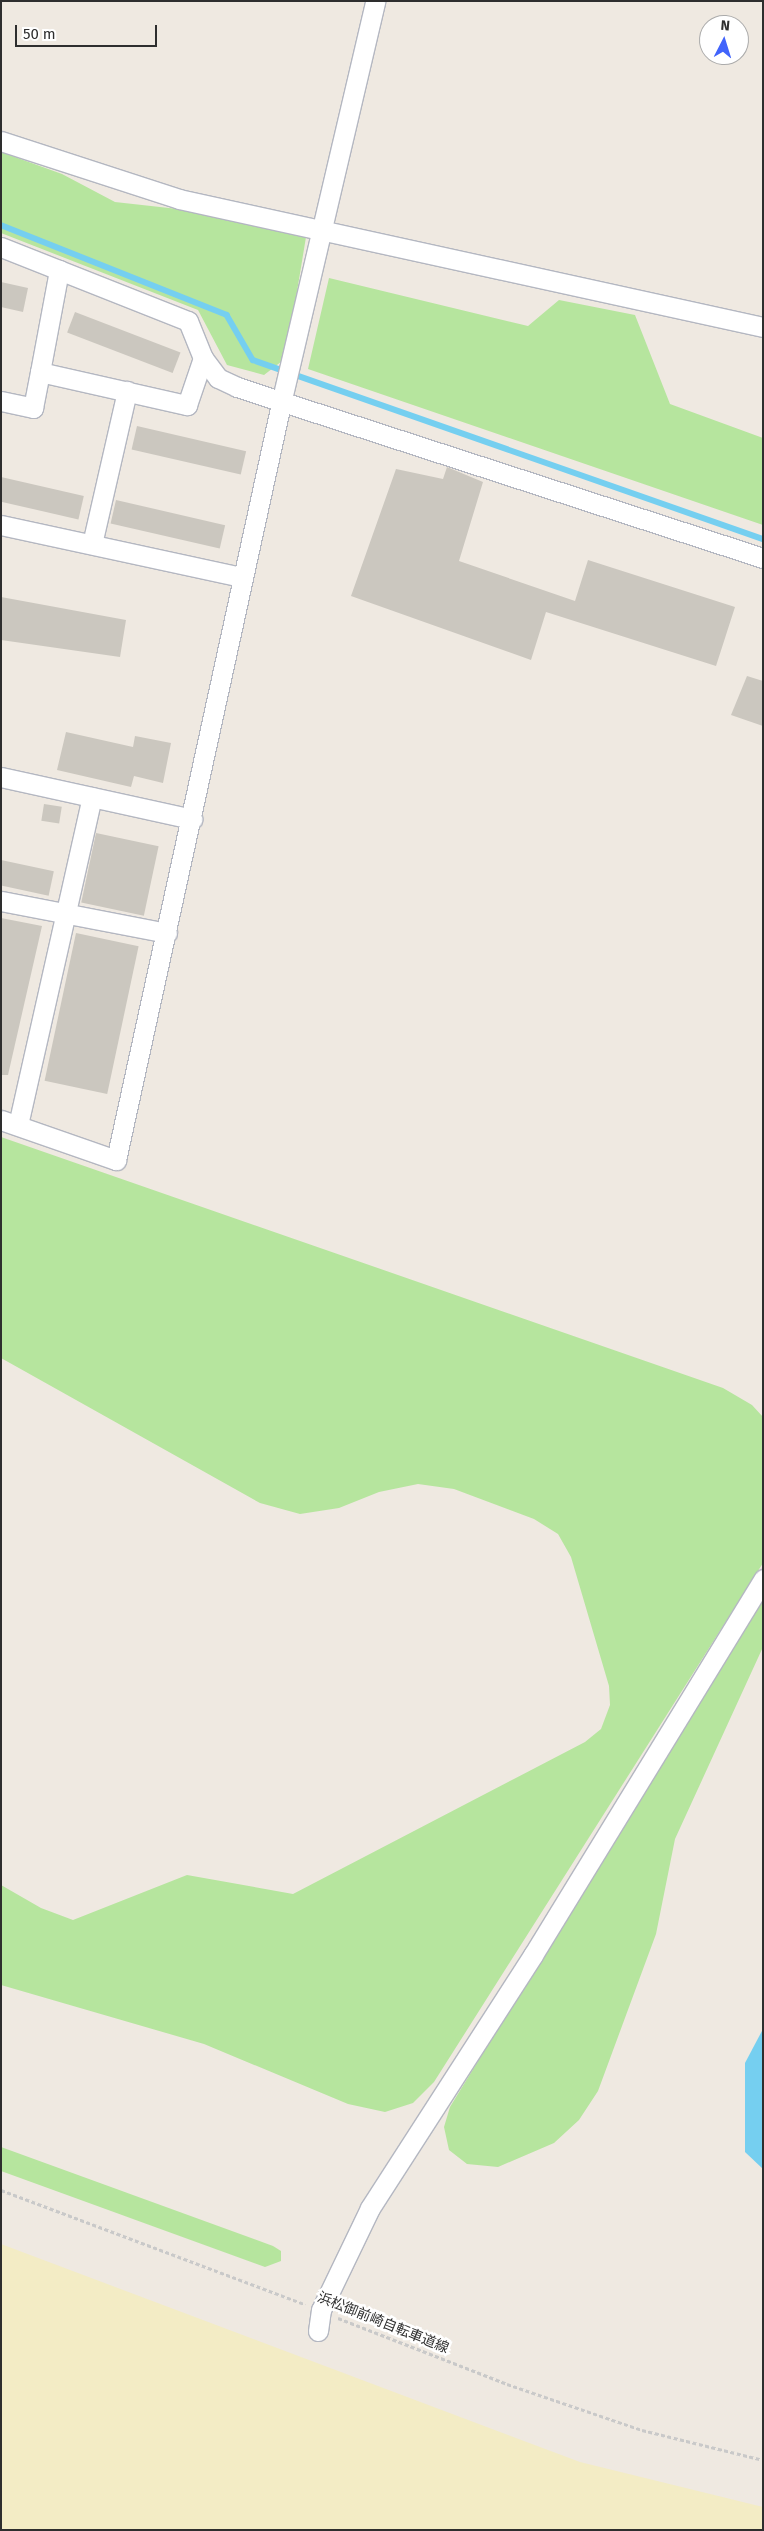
<!DOCTYPE html>
<meta charset="utf-8">
<style>
body{margin:0}
#map{position:relative;width:764px;height:2531px;overflow:hidden;background:#efe9e1;font-family:"Fira Sans","Noto Sans JP",sans-serif}
div>[style]{position:absolute}
.green>*{inset:0;background:#b6e59e}
.sand>*{inset:0;background:#f3ecc5}
.water>*{inset:0;background:#75cff0}
.stream>*{height:5.5px;margin:-2.75px;padding:0 2.75px;transform-origin:2.75px;border-radius:2.75px;background:#75cff0}
.building>*{inset:0;background:#cbc7bf;transform-origin:0 0}
.path>*{height:3px;margin-top:-1.5px;transform-origin:0;background:repeating-linear-gradient(90deg,#c9c9c9 0 4px,transparent 0 6.5px)}
.roads{filter:drop-shadow(1px 0 #b4b7c1) drop-shadow(-1px 0 #b4b7c1) drop-shadow(0 1px #b4b7c1) drop-shadow(0 -1px #b4b7c1)}
.minor>*{height:19px;margin:-9.5px;padding:0 9.5px;transform-origin:9.5px;border-radius:9.5px;background:#fff}
span{translate:-50% -50%;white-space:nowrap;text-align:center;line-height:1.15;-webkit-text-stroke:5px #fff;paint-order:stroke}
.street-label{font-size:14px;color:#2e2e2e}
.frame{position:absolute;inset:0;border:2px solid #2e2e2e;pointer-events:none}
.north{position:absolute;left:699px;top:15px;width:50px;height:50px;box-sizing:border-box;background:#fff;border:1px solid #ababab;border-radius:50%;rotate:5deg;font-size:14px;font-weight:700;line-height:20px;text-align:center;color:#2e2e2e}
.north::after{content:'';display:block;margin:auto;width:18px;height:22px;background:#4264fb;clip-path:polygon(50% 0,100% 100%,50% 72%,0 100%)}
.scale{position:absolute;left:15px;top:25px;width:142px;height:22px;box-sizing:border-box;border:2px solid #2e2e2e;border-top:0;padding-left:6px;font-size:15px;line-height:18px;white-space:nowrap;color:#2e2e2e;-webkit-text-stroke:4px #fff;paint-order:stroke}
</style>
<div id="map">
<div class="green">
<div style="clip-path:polygon(1px 152px,62px 174px,115px 202px,178px 209px,306px 237px,286px 358px,264px 375px,227px 365px,198px 310px,1px 233px)"></div>
<div style="clip-path:polygon(329px 278px,528px 326px,559px 300px,635px 315px,670px 404px,763px 438px,763px 525px,308px 369px)"></div>
<div style="clip-path:polygon(1px 1137px,723px 1388px,752px 1405px,763px 1417px,763px 1563px,434px 2082px,413px 2103px,385px 2112px,348px 2104px,204px 2044px,1px 1985px,1px 1885px,41px 1908px,73px 1920px,187px 1875px,293px 1894px,585px 1742px,601px 1729px,610px 1705px,609px 1686px,571px 1557px,558px 1534px,534px 1519px,454px 1489px,418px 1484px,379px 1492px,339px 1508px,300px 1514px,260px 1503px,1px 1358px)"></div>
<div style="clip-path:polygon(763px 1594px,763px 1647px,675px 1839px,656px 1934px,598px 2091px,579px 2120px,554px 2143px,498px 2167px,467px 2164px,449px 2150px,444px 2127px,450px 2107px)"></div>
<div style="clip-path:polygon(1px 2147px,273px 2246px,281px 2251px,281px 2261px,265px 2267px,1px 2171px)"></div>
</div>
<div class="sand">
<div style="clip-path:polygon(1px 2244px,580px 2462px,763px 2507px,763px 2530px,1px 2530px)"></div>
</div>
<div class="water">
<div style="clip-path:polygon(763px 2029px,763px 2169px,745px 2152px,745px 2063px)"></div>
</div>
<div class="stream">
<div style="left:1px;top:225px;width:243px;rotate:21.7deg"></div>
<div style="left:227px;top:315px;width:52px;rotate:60deg"></div>
<div style="left:253px;top:360px;width:541px;rotate:19.34deg"></div>
</div>
<div class="building">
<div style="clip-path:polygon(1px 282px,28px 288px,23px 312px,1px 307px)"></div>
<div style="left:75px;top:312px;width:113px;height:22px;rotate:21deg"></div>
<div style="left:137px;top:426px;width:112px;height:24px;rotate:13deg"></div>
<div style="clip-path:polygon(447px 467px,483px 482px,459px 561px,575px 601px,588px 560px,735px 607px,716px 666px,546px 612px,531px 660px,351px 596px,396px 469px,443px 479px)"></div>
<div style="left:1px;top:477px;width:85px;height:24px;rotate:13deg"></div>
<div style="left:116px;top:500px;width:112px;height:24px;rotate:13deg"></div>
<div style="clip-path:polygon(1px 597px,126px 620px,120px 657px,1px 640px)"></div>
<div style="clip-path:polygon(747px 676px,763px 681px,763px 726px,731px 715px)"></div>
<div style="clip-path:polygon(66px 732px,133px 747px,135px 736px,171px 743px,163px 783px,134px 776px,131px 787px,57px 770px)"></div>
<div style="left:44px;top:804px;width:18px;height:17px;rotate:9deg"></div>
<div style="left:96px;top:833px;width:64px;height:71px;rotate:12deg"></div>
<div style="left:1px;top:860px;width:54px;height:25px;rotate:12deg"></div>
<div style="clip-path:polygon(1px 918px,42px 926px,8px 1075px,1px 1075px)"></div>
<div style="left:76px;top:933px;width:64px;height:151px;rotate:12deg"></div>
</div>
<div class="path">
<div style="left:1px;top:2190px;width:325px;rotate:20.6deg"></div>
<div style="left:338px;top:2318px;width:181px;rotate:21.3deg"></div>
<div style="left:507px;top:2384px;width:143px;rotate:18.8deg"></div>
<div style="left:642px;top:2430px;width:125px;rotate:13.9deg"></div>
</div>
<div class="roads">
<div class="minor">
<div style="left:1px;top:141px;width:187px;rotate:18deg"></div>
<div style="left:179px;top:199px;width:598px;rotate:12.36deg"></div>
<div style="left:1px;top:247px;width:201px;rotate:21.6deg"></div>
<div style="left:188px;top:321px;width:40px;rotate:68deg"></div>
<div style="left:203px;top:358px;width:25px;rotate:53deg"></div>
<div style="left:218px;top:378px;width:21px;rotate:25deg"></div>
<div style="left:237px;top:387px;width:553px;rotate:18.01deg"></div>
<div style="left:40px;top:372px;width:104px;rotate:-79.4deg"></div>
<div style="left:1px;top:401px;width:33px;rotate:12deg"></div>
<div style="left:33px;top:408px;width:37px;rotate:-79deg"></div>
<div style="left:40px;top:372px;width:151px;rotate:12.7deg"></div>
<div style="left:187px;top:405px;width:50px;rotate:-71.2deg"></div>
<div style="left:1px;top:525px;width:247px;rotate:12.2deg"></div>
<div style="left:92px;top:544px;width:157px;rotate:-77.1deg"></div>
<div style="left:1px;top:777px;width:196px;rotate:12.4deg"></div>
<div style="left:1px;top:901px;width:169px;rotate:10.9deg"></div>
<div style="left:1px;top:1120px;width:122px;rotate:19.2deg"></div>
<div style="left:116px;top:1160px;width:779px;rotate:-77.69deg"></div>
<div style="left:282px;top:399px;width:409px;rotate:-76.8deg"></div>
<div style="left:18px;top:1125px;width:336px;rotate:-77.3deg"></div>
<div style="left:318px;top:2331px;width:21px;rotate:-82deg"></div>
<div style="left:321px;top:2310px;width:113px;rotate:-64.3deg"></div>
<div style="left:370px;top:2208px;width:301px;rotate:-57.2deg"></div>
<div style="left:533px;top:1955px;width:441px;rotate:-58.5deg"></div>
</div>
</div>
<div class="street-label">
<span style="left:383px;top:2323px;rotate:22deg">浜松御前崎自転車道線</span>
</div>
<div class="frame"></div>
<div class="north">N</div>
<div class="scale">50 m</div>
</div>
